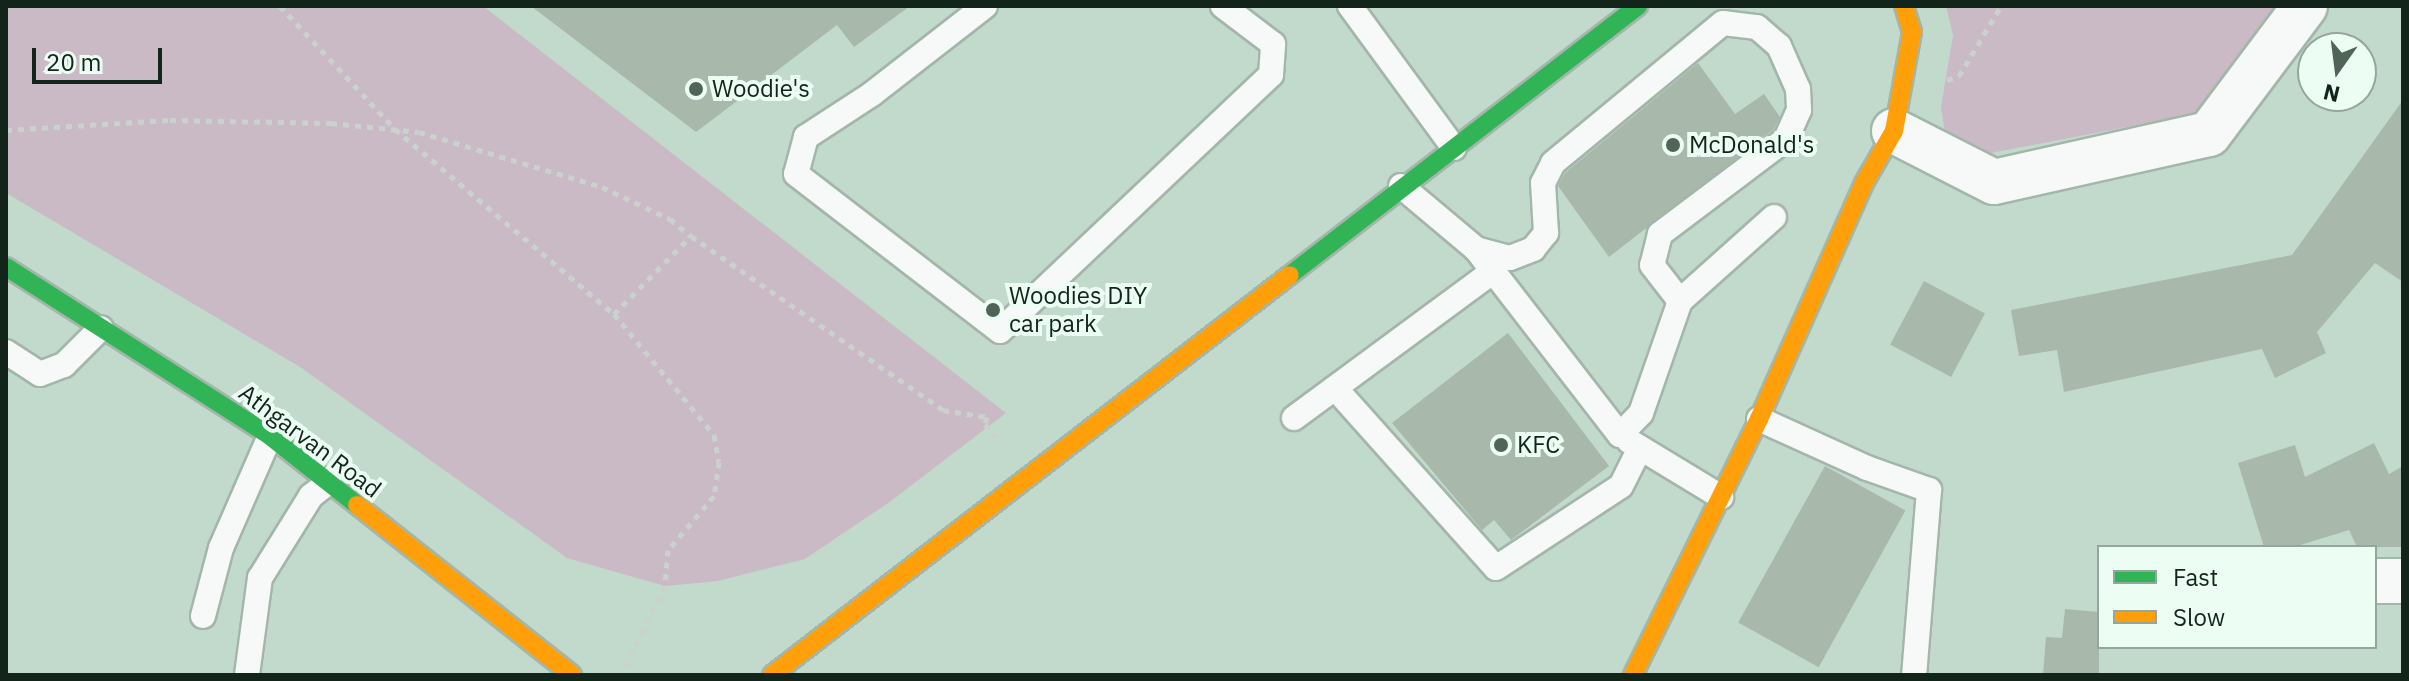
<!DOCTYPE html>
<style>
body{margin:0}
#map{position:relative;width:2409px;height:681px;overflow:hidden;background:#c2dacb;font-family:"IBM Plex Sans",sans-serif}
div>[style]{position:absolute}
.green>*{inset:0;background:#cabac6}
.building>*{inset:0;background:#a8b8ab;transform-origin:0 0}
.path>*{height:5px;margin-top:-2.5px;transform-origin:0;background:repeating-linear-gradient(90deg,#cad2cd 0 6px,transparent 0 12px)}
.roads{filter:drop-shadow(2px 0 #a3b6aa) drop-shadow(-2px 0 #a3b6aa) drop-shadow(0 2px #a3b6aa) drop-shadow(0 -2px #a3b6aa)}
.lane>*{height:24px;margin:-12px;padding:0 12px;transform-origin:12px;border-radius:12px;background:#f6f9f7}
.street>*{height:44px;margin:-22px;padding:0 22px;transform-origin:22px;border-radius:22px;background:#f6f9f7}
.fast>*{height:18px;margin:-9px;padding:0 9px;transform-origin:9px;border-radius:9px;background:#30b455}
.slow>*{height:18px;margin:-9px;padding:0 9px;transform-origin:9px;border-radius:9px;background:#ff9f0a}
.dots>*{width:22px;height:22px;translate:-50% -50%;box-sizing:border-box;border:4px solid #ecfef3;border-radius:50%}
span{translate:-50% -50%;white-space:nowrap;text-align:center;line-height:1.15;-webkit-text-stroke:8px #ecfef3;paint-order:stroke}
.poi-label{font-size:24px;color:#13241a}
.left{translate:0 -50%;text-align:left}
.street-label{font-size:24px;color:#13241a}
.frame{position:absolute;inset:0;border:8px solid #13241a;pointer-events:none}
.legend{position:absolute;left:2097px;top:545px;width:280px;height:104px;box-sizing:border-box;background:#ecfef3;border:2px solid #95a79c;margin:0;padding:10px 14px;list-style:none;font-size:24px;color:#13241a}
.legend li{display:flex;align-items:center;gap:16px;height:40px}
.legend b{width:40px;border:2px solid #95a79c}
.north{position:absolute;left:2297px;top:32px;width:80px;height:80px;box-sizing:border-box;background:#ecfef3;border:2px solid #95a79c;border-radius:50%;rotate:194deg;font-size:22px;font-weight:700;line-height:32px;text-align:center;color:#13241a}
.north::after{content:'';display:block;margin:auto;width:28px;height:36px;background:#506458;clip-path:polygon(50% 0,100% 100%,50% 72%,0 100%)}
.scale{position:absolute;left:32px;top:48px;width:130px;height:36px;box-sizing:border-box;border:4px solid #13241a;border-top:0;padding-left:10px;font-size:24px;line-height:28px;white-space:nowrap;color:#13241a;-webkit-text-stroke:6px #ecfef3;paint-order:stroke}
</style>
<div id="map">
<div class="green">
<div style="clip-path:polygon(6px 6px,483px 6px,1006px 413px,891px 501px,805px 559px,718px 581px,665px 586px,567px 558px,300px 367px,6px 193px)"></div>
<div style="clip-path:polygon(1946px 6px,2278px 6px,2200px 113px,1991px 153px,1946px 140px,1941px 107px,1953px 35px)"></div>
</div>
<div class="building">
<div style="clip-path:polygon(531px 6px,910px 6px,854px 47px,837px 25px,696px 132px)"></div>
<div style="clip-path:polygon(1698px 63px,1735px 114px,1764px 94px,1780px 117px,1774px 129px,1609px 257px,1558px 186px,1565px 173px)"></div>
<div style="clip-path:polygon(2403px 100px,2403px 282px,2375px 263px,2317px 332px,2326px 353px,2275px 378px,2262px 349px,2064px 392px,2057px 350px,2019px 356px,2011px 310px,2292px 255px)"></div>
<div style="left:1924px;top:281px;width:69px;height:72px;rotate:28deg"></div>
<div style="clip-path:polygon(1508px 333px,1609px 466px,1511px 540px,1494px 520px,1482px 530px,1392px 423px)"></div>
<div style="clip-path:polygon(2374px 443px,2389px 474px,2403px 466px,2403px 547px,2357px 547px,2349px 530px,2294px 547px,2264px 547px,2238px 463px,2295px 445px,2305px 477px)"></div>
<div style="left:1825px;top:466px;width:92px;height:179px;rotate:29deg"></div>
<div style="clip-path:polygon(2065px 609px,2099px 612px,2099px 675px,2043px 675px,2046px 637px,2062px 638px)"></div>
</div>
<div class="path">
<div style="left:280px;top:6px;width:168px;rotate:46.9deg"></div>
<div style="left:395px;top:129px;width:287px;rotate:40.2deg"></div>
<div style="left:614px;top:314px;width:110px;rotate:-45.4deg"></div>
<div style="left:691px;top:236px;width:306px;rotate:34.6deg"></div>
<div style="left:943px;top:410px;width:45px;rotate:9deg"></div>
<div style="left:987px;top:417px;width:7px;rotate:106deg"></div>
<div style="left:985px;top:424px;width:25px;rotate:50deg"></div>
<div style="left:1947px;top:80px;width:13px;rotate:-18deg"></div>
<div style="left:1959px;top:76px;width:82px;rotate:-59deg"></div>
<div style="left:6px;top:130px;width:164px;rotate:-3.5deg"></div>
<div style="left:170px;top:120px;width:161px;rotate:1.1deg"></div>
<div style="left:331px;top:123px;width:88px;rotate:5.8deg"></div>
<div style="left:419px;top:132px;width:191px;rotate:16.7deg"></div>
<div style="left:602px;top:187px;width:75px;rotate:25.2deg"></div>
<div style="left:670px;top:219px;width:27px;rotate:39deg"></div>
<div style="left:614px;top:314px;width:157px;rotate:50.4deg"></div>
<div style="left:714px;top:435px;width:27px;rotate:80deg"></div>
<div style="left:719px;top:462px;width:34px;rotate:98deg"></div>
<div style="left:714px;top:496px;width:71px;rotate:130.4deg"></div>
<div style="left:668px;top:550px;width:36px;rotate:95deg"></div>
<div style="left:665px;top:586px;width:99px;rotate:115.8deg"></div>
</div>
<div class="roads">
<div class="lane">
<div style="left:985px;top:6px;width:143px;rotate:142.1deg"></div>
<div style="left:872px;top:94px;width:79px;rotate:146.9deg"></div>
<div style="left:806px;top:137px;width:38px;rotate:105deg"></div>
<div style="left:796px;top:174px;width:257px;rotate:37.6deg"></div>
<div style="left:1000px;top:331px;width:373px;rotate:-43.4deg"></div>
<div style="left:1271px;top:75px;width:31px;rotate:-86deg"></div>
<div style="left:1273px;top:44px;width:63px;rotate:-142.8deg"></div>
<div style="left:1350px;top:6px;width:176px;rotate:53.8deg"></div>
<div style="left:1401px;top:186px;width:98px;rotate:40deg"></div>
<div style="left:1476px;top:249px;width:235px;rotate:52.3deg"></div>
<div style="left:1620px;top:435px;width:30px;rotate:-46deg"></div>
<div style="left:1641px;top:413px;width:119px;rotate:-70.8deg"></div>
<div style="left:1680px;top:301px;width:126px;rotate:-41.8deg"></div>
<div style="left:1476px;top:249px;width:35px;rotate:15deg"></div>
<div style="left:1510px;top:258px;width:25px;rotate:-21deg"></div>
<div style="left:1533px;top:249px;width:21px;rotate:-51deg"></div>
<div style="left:1546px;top:233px;width:50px;rotate:-93.4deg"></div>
<div style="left:1543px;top:183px;width:22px;rotate:-63deg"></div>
<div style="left:1553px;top:163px;width:220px;rotate:-39.5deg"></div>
<div style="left:1723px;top:23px;width:34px;rotate:7deg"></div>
<div style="left:1757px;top:27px;width:29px;rotate:41deg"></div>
<div style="left:1779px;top:46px;width:47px;rotate:66.2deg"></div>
<div style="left:1798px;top:89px;width:21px;rotate:87deg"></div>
<div style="left:1799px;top:110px;width:32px;rotate:114deg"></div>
<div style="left:1786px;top:139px;width:158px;rotate:143deg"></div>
<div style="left:1660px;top:234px;width:32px;rotate:104deg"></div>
<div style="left:1652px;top:265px;width:46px;rotate:52.1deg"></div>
<div style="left:6px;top:352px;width:40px;rotate:32.9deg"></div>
<div style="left:40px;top:374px;width:26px;rotate:-21deg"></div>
<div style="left:64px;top:365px;width:52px;rotate:-45deg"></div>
<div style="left:1335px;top:388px;width:241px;rotate:48.2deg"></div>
<div style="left:1496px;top:568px;width:149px;rotate:-33.3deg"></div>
<div style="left:1621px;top:486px;width:42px;rotate:-63.4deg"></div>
<div style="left:1294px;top:418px;width:245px;rotate:-36.4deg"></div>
<div style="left:1759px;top:419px;width:119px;rotate:24.4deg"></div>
<div style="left:1867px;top:468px;width:66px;rotate:19.5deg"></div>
<div style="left:1929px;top:490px;width:186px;rotate:94.6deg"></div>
<div style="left:1629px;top:441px;width:108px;rotate:31.3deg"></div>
<div style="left:203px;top:616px;width:70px;rotate:-75.2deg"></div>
<div style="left:221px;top:548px;width:122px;rotate:-66.4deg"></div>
<div style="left:247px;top:675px;width:98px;rotate:-82.4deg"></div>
<div style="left:260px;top:578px;width:97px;rotate:-58.1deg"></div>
<div style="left:311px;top:496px;width:23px;rotate:-38deg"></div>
</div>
<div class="street">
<div style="left:1894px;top:131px;width:112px;rotate:27deg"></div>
<div style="left:1994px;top:182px;width:220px;rotate:-12.6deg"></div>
<div style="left:2209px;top:134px;width:160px;rotate:-53.1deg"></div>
<div style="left:2375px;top:581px;width:28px"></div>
</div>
<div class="fast">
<div style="left:6px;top:267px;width:313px;rotate:32.6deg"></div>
<div style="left:270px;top:436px;width:111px;rotate:38.4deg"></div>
<div style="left:1290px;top:275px;width:440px;rotate:-37.7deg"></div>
</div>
<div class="slow">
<div style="left:357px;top:505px;width:274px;rotate:38.3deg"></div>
<div style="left:772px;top:675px;width:654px;rotate:-37.68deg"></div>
<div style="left:1633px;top:675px;width:285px;rotate:-63.8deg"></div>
<div style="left:1759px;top:419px;width:258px;rotate:-66deg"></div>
<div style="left:1864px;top:183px;width:60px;rotate:-60deg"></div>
<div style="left:1894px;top:131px;width:101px;rotate:-79.7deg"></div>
<div style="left:1912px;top:32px;width:27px;rotate:-107deg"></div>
</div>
</div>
<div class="dots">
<div style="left:696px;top:89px;background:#506458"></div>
<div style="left:1673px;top:145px;background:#506458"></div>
<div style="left:993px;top:310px;background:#506458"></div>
<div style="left:1501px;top:445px;background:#506458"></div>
</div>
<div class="poi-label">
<span class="left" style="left:712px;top:89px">Woodie's</span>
<span class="left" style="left:1689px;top:145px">McDonald's</span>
<span class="left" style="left:1009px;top:310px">Woodies DIY<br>car park</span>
<span class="left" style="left:1517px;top:445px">KFC</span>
</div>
<div class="street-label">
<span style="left:310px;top:441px;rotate:37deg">Athgarvan Road</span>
</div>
<div class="frame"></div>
<ul class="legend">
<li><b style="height:10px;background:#30b455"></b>Fast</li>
<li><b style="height:10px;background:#ff9f0a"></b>Slow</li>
</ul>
<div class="north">N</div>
<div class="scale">20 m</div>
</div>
